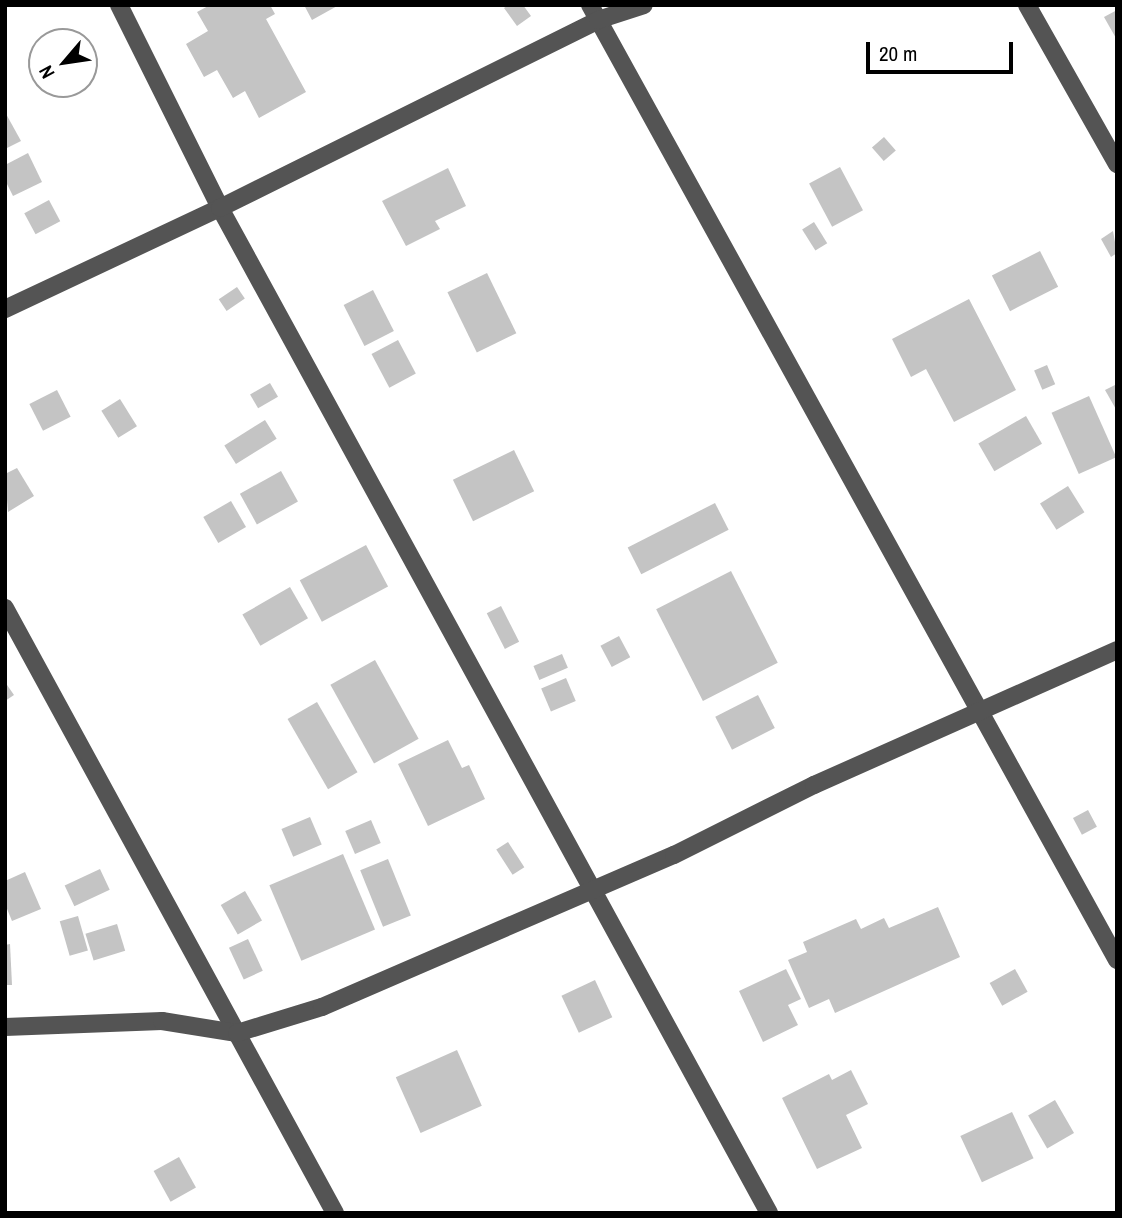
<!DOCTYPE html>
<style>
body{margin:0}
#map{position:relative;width:1122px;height:1218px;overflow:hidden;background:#fff;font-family:"Archivo Narrow",sans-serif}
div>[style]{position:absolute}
.building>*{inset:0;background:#c4c4c4;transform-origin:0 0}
.minor>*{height:18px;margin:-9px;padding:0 9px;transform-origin:9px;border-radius:9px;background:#545454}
span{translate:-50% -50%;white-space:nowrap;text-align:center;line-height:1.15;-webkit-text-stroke:7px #fff;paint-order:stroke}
.frame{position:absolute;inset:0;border:7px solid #000;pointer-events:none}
.north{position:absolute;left:28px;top:28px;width:70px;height:70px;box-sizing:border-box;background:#fff;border:2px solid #999;border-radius:50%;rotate:241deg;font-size:19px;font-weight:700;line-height:28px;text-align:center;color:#000}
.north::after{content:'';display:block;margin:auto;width:24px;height:32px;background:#000;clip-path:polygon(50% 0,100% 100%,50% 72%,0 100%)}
.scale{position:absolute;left:866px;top:42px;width:147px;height:32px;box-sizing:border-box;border:4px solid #000;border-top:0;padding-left:9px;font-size:21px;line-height:24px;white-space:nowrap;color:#000;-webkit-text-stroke:5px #fff;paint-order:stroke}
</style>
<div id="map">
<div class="building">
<div style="clip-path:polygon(210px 5px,270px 5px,275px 14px,266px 19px,306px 92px,259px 118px,245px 91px,233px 98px,217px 70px,204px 77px,186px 44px,208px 31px,197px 12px)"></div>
<div style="clip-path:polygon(304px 5px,339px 5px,312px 20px)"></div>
<div style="clip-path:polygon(508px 5px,523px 5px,531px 16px,517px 26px,504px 8px)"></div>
<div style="clip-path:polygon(1117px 10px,1117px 40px,1104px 17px)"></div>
<div style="clip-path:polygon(5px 112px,21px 141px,5px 149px)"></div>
<div style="left:884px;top:137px;width:18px;height:16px;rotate:49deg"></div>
<div style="clip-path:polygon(28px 153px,42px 182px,13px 196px,5px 180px,5px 165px)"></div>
<div style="left:840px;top:167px;width:49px;height:35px;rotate:62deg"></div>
<div style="clip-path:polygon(448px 168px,466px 206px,435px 221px,440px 229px,406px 246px,382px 201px)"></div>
<div style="left:49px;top:200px;width:24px;height:28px;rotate:62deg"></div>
<div style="left:814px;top:222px;width:25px;height:14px;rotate:58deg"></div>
<div style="clip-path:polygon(1113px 231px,1117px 253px,1111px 257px,1101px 239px)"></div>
<div style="left:1040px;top:251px;width:40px;height:54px;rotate:63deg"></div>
<div style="left:487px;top:273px;width:67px;height:44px;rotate:64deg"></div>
<div style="left:237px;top:287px;width:14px;height:22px;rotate:56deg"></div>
<div style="left:373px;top:290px;width:46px;height:33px;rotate:63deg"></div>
<div style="clip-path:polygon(969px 299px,1016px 390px,954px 422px,926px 369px,911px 377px,892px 339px)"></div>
<div style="left:398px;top:340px;width:38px;height:30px;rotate:62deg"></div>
<div style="left:1047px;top:365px;width:21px;height:14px;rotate:67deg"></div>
<div style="left:270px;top:383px;width:16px;height:23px;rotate:60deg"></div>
<div style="clip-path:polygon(1117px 384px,1117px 411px,1105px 390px)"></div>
<div style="left:57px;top:390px;width:30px;height:31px;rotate:63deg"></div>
<div style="left:1089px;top:396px;width:67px;height:41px;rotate:66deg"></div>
<div style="left:120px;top:399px;width:32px;height:22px;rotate:58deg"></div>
<div style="left:1026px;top:416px;width:32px;height:55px;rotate:60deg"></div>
<div style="left:265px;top:420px;width:22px;height:48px;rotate:58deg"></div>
<div style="left:514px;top:450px;width:46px;height:68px;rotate:64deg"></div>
<div style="clip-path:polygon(17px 468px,34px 496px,8px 512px,5px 474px)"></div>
<div style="left:281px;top:471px;width:35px;height:47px;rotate:61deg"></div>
<div style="left:1068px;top:486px;width:31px;height:33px;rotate:58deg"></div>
<div style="left:231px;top:501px;width:30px;height:32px;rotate:60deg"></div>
<div style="left:715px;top:503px;width:30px;height:98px;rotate:63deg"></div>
<div style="left:366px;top:545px;width:47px;height:75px;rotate:62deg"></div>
<div style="left:731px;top:571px;width:103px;height:84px;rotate:63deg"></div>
<div style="left:290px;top:587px;width:36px;height:55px;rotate:60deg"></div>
<div style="left:501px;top:606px;width:40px;height:16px;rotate:63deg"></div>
<div style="left:619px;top:636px;width:24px;height:21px;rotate:62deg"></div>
<div style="left:562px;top:654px;width:15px;height:31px;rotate:67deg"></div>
<div style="left:375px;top:660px;width:90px;height:51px;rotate:61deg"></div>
<div style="left:566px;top:678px;width:25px;height:27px;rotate:67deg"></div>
<div style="clip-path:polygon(5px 682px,14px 695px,5px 701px)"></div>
<div style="left:758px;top:695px;width:37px;height:48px;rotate:63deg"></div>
<div style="left:317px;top:702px;width:81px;height:34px;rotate:60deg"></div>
<div style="clip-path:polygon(448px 740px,462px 768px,469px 765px,485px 799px,428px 826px,398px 764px)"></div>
<div style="left:1088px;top:810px;width:19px;height:17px;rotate:62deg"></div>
<div style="left:310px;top:817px;width:30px;height:31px;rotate:67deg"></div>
<div style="left:371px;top:820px;width:25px;height:28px;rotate:67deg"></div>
<div style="left:508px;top:842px;width:30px;height:14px;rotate:57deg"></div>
<div style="left:343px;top:854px;width:82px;height:80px;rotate:67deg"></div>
<div style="left:388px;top:859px;width:61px;height:30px;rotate:68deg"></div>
<div style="left:100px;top:869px;width:23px;height:39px;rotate:65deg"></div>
<div style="clip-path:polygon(25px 872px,41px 909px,12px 921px,5px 904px,5px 881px)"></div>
<div style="left:245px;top:891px;width:34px;height:28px;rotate:60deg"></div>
<div style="clip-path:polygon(938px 907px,960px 957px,835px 1013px,829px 999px,809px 1008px,788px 960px,807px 952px,803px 942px,856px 919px,861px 929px,884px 918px,889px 928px)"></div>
<div style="left:78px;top:916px;width:36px;height:19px;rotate:74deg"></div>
<div style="left:117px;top:924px;width:28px;height:33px;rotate:73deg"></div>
<div style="left:248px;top:939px;width:35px;height:21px;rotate:65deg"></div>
<div style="clip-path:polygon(10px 944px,12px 985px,5px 985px,5px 945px)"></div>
<div style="clip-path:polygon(786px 969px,801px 999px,788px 1005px,798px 1025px,763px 1042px,739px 991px)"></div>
<div style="left:1015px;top:969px;width:26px;height:29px;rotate:61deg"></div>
<div style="left:595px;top:980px;width:41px;height:37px;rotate:65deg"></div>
<div style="left:457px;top:1050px;width:61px;height:67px;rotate:66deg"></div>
<div style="clip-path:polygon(851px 1070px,868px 1104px,846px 1115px,862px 1148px,817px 1169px,782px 1098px,829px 1074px,832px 1080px)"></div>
<div style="left:1055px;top:1100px;width:38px;height:31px;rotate:60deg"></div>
<div style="left:1012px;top:1112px;width:51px;height:57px;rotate:65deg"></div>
<div style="left:179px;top:1157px;width:35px;height:29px;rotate:61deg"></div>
</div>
<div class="minor">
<div style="left:119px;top:5px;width:227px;rotate:63.5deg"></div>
<div style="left:220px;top:208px;width:1145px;rotate:61.35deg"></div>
<div style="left:590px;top:5px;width:1091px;rotate:61.11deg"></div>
<div style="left:1027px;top:5px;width:183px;rotate:60.5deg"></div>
<div style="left:5px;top:309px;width:238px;rotate:-25.2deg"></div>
<div style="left:220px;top:208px;width:422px;rotate:-26.4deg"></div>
<div style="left:598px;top:20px;width:48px;rotate:-18.1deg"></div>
<div style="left:5px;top:608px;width:689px;rotate:61.39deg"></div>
<div style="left:5px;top:1027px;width:157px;rotate:-2.2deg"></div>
<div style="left:162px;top:1021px;width:76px;rotate:9.1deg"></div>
<div style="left:237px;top:1033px;width:89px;rotate:-17deg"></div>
<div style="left:322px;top:1007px;width:383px;rotate:-23.4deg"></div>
<div style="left:674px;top:855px;width:157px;rotate:-26.6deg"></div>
<div style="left:814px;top:785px;width:332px;rotate:-24deg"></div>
</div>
<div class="frame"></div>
<div class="north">N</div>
<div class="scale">20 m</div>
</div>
